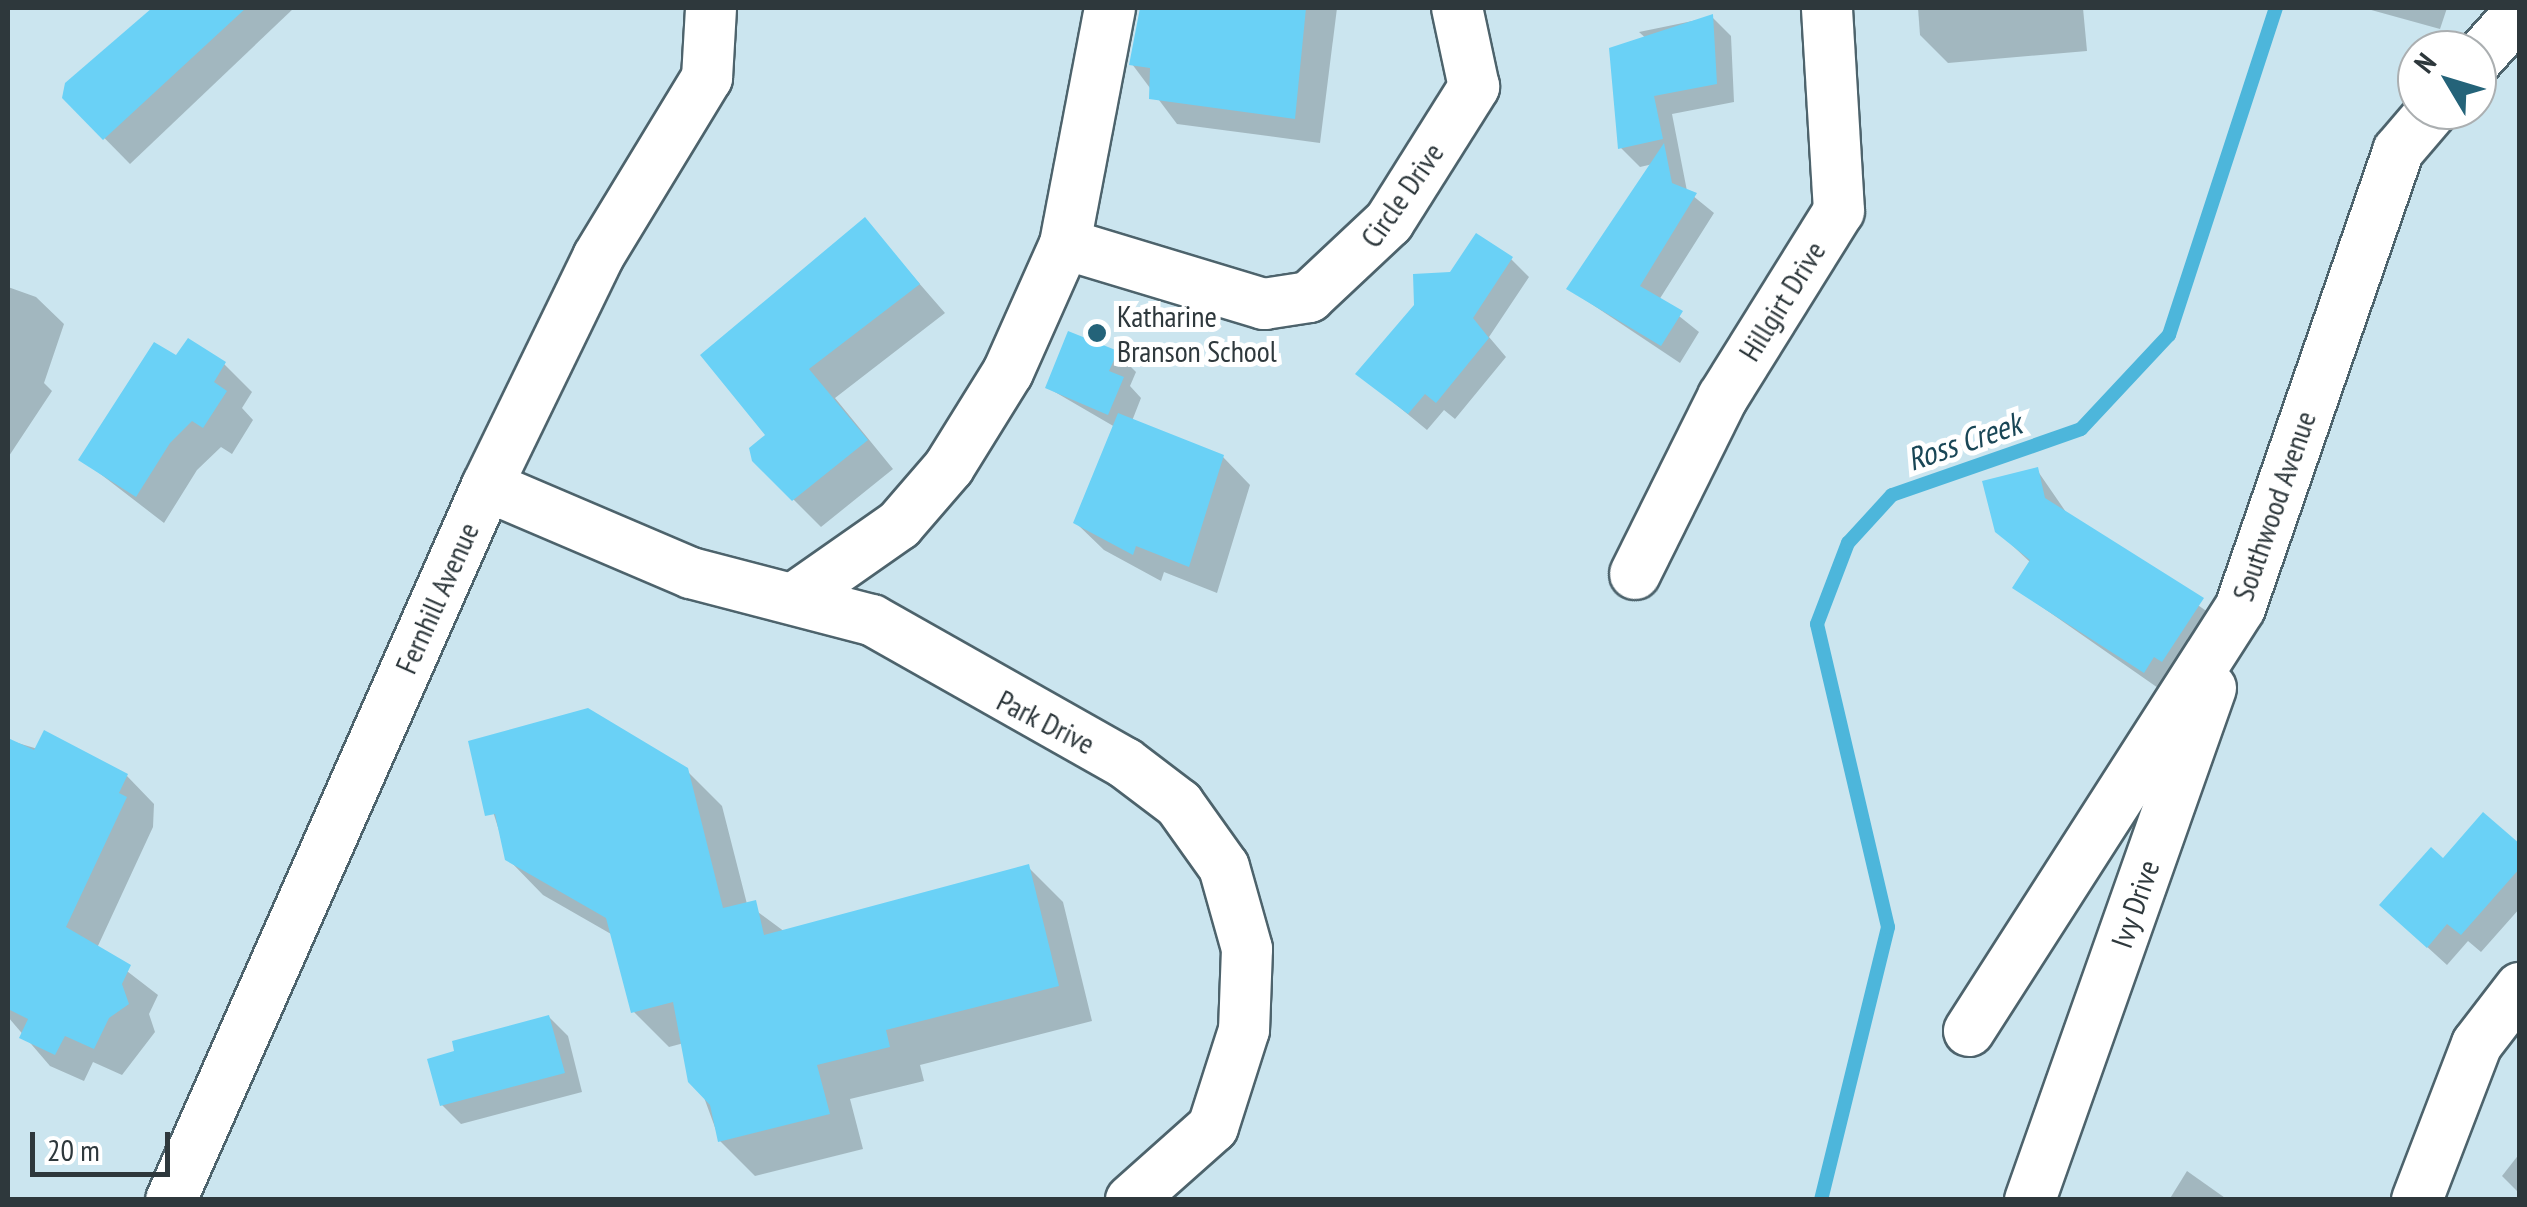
<!DOCTYPE html>
<style>
body{margin:0}
#map{position:relative;width:2527px;height:1207px;overflow:hidden;background:#cbe5ef;font-family:"PT Sans Narrow",sans-serif}
div>[style]{position:absolute}
.shadow>*{inset:0;background:#0003}
.stream>*{height:14px;margin:-7px;padding:0 7px;transform-origin:7px;border-radius:7px;background:#4db6db}
.building>*{inset:0;background:#6ad1f6}
.roads{filter:drop-shadow(2px 0 #4d636c) drop-shadow(-2px 0 #4d636c) drop-shadow(0 2px #4d636c) drop-shadow(0 -2px #4d636c)}
.minor>*{height:50px;margin:-25px;padding:0 25px;transform-origin:25px;border-radius:25px;background:#fff}
.dots>*{width:28px;height:28px;translate:-50% -50%;box-sizing:border-box;border:5px solid #fff;border-radius:50%}
span{translate:-50% -50%;white-space:nowrap;text-align:center;line-height:1.15;-webkit-text-stroke:10px #fff;paint-order:stroke}
.street-label{font-size:30px;color:#2e383c}
.poi-label{font-size:30px;color:#2e383c}
.left{translate:0 -50%;text-align:left}
.water-label{font-size:32px;color:#194656;font-style:italic}
.frame{position:absolute;inset:0;border:10px solid #2e383c;pointer-events:none}
.north{position:absolute;left:2397px;top:30px;width:100px;height:100px;box-sizing:border-box;background:#fff;border:2px solid #abafb1;border-radius:50%;rotate:308deg;font-size:28px;font-weight:700;line-height:40px;text-align:center;color:#2e383c}
.north::after{content:'';display:block;margin:auto;width:35px;height:45px;background:#246379;clip-path:polygon(50% 0,100% 100%,50% 72%,0 100%)}
.scale{position:absolute;left:30px;top:1132px;width:140px;height:45px;box-sizing:border-box;border:5px solid #2e383c;border-top:0;padding-left:12px;font-size:30px;line-height:35px;white-space:nowrap;color:#2e383c;-webkit-text-stroke:8px #fff;paint-order:stroke}
</style>
<div id="map">
<div class="shadow">
<div style="clip-path:polygon(155px 8px,294px 8px,130px 164px,64px 97px,67px 84px)"></div>
<div style="clip-path:polygon(1168px 8px,1337px 8px,1320px 143px,1177px 124px,1132px 64px)"></div>
<div style="clip-path:polygon(1918px 8px,2083px 8px,2087px 51px,1948px 63px,1920px 35px)"></div>
<div style="clip-path:polygon(2364px 8px,2447px 8px,2440px 29px)"></div>
<div style="clip-path:polygon(1712px 17px,1731px 36px,1734px 102px,1672px 114px,1687px 191px,1714px 213px,1659px 300px,1699px 332px,1680px 363px,1569px 289px,1653px 164px,1640px 167px,1621px 148px,1650px 42px,1639px 32px)"></div>
<div style="clip-path:polygon(865px 221px,945px 313px,835px 398px,893px 469px,821px 527px,754px 460px)"></div>
<div style="clip-path:polygon(1511px 259px,1529px 277px,1489px 337px,1506px 357px,1455px 419px,1444px 410px,1427px 430px,1359px 374px,1452px 274px)"></div>
<div style="clip-path:polygon(8px 287px,36px 297px,64px 324px,44px 383px,52px 391px,9px 456px)"></div>
<div style="clip-path:polygon(1117px 353px,1136px 372px,1130px 386px,1141px 398px,1132px 421px,1223px 457px,1250px 485px,1217px 593px,1164px 572px,1161px 581px,1104px 550px,1076px 523px,1115px 427px,1048px 388px)"></div>
<div style="clip-path:polygon(177px 359px,224px 364px,252px 392px,242px 408px,253px 420px,232px 454px,221px 447px,197px 470px,164px 523px,81px 459px)"></div>
<div style="clip-path:polygon(2037px 470px,2068px 515px,2228px 626px,2171px 697px,2015px 588px,2031px 563px,1997px 531px)"></div>
<div style="clip-path:polygon(8px 740px,127px 776px,154px 804px,153px 827px,97px 948px,158px 995px,149px 1014px,155px 1032px,122px 1075px,93px 1062px,84px 1081px,50px 1066px,8px 1017px)"></div>
<div style="clip-path:polygon(471px 742px,686px 770px,722px 806px,747px 904px,785px 932px,1028px 867px,1063px 902px,1092px 1021px,920px 1065px,924px 1081px,850px 1099px,863px 1149px,755px 1176px,720px 1141px,684px 1043px,669px 1047px,634px 1012px,611px 934px,543px 895px,508px 859px)"></div>
<div style="clip-path:polygon(2520px 847px,2520px 908px,2481px 952px,2468px 941px,2447px 965px,2402px 924px,2443px 861px)"></div>
<div style="clip-path:polygon(549px 1017px,568px 1036px,582px 1092px,461px 1124px,442px 1105px)"></div>
<div style="clip-path:polygon(2520px 1153px,2520px 1194px,2502px 1176px)"></div>
<div style="clip-path:polygon(2187px 1171px,2228px 1200px,2169px 1200px)"></div>
</div>
<div class="stream">
<div style="left:1821px;top:1200px;width:281px;rotate:-76.2deg"></div>
<div style="left:1888px;top:927px;width:311px;rotate:-103.2deg"></div>
<div style="left:1817px;top:624px;width:87px;rotate:-69.1deg"></div>
<div style="left:1848px;top:543px;width:65px;rotate:-47.5deg"></div>
<div style="left:1892px;top:495px;width:200px;rotate:-19.2deg"></div>
<div style="left:2081px;top:429px;width:129px;rotate:-46.9deg"></div>
<div style="left:2169px;top:335px;width:344px;rotate:-71.9deg"></div>
</div>
<div class="building">
<div style="clip-path:polygon(152px 8px,246px 8px,103px 140px,62px 98px,65px 83px)"></div>
<div style="clip-path:polygon(1140px 8px,1306px 8px,1295px 119px,1149px 99px,1150px 68px,1129px 65px)"></div>
<div style="clip-path:polygon(1713px 14px,1717px 84px,1654px 96px,1663px 139px,1618px 149px,1609px 48px)"></div>
<div style="clip-path:polygon(1664px 143px,1672px 183px,1697px 193px,1640px 286px,1683px 311px,1661px 346px,1566px 289px)"></div>
<div style="clip-path:polygon(865px 217px,920px 284px,809px 369px,868px 440px,792px 501px,752px 461px,749px 448px,765px 435px,700px 355px)"></div>
<div style="clip-path:polygon(1476px 233px,1513px 257px,1473px 318px,1489px 338px,1436px 403px,1425px 394px,1408px 414px,1355px 374px,1414px 305px,1413px 274px,1450px 272px)"></div>
<div style="clip-path:polygon(1068px 331px,1118px 351px,1109px 371px,1124px 377px,1108px 415px,1045px 388px)"></div>
<div style="clip-path:polygon(188px 338px,226px 362px,214px 382px,227px 391px,203px 428px,192px 421px,170px 443px,136px 497px,78px 460px,154px 342px,176px 355px)"></div>
<div style="clip-path:polygon(1118px 413px,1224px 455px,1189px 567px,1136px 546px,1133px 555px,1073px 523px)"></div>
<div style="clip-path:polygon(2038px 467px,2045px 498px,2204px 598px,2162px 662px,2154px 657px,2144px 673px,2012px 588px,2030px 560px,1995px 532px,1982px 481px)"></div>
<div style="clip-path:polygon(588px 708px,688px 768px,723px 908px,756px 900px,764px 935px,1029px 864px,1059px 986px,886px 1030px,890px 1047px,817px 1065px,830px 1114px,718px 1142px,710px 1105px,688px 1082px,673px 1002px,631px 1013px,606px 918px,505px 860px,495px 814px,485px 816px,468px 741px)"></div>
<div style="clip-path:polygon(44px 730px,128px 774px,119px 793px,127px 797px,66px 927px,131px 965px,122px 984px,129px 1004px,109px 1018px,94px 1049px,65px 1036px,55px 1055px,19px 1038px,28px 1019px,8px 1009px,8px 738px,34px 750px)"></div>
<div style="clip-path:polygon(2483px 812px,2520px 844px,2520px 868px,2461px 935px,2447px 924px,2427px 948px,2379px 905px,2431px 847px,2443px 858px)"></div>
<div style="clip-path:polygon(549px 1015px,565px 1073px,440px 1106px,427px 1059px,454px 1051px,452px 1041px)"></div>
</div>
<div class="roads">
<div class="minor">
<div style="left:1110px;top:8px;width:240px;rotate:100.8deg"></div>
<div style="left:1065px;top:244px;width:208px;rotate:16.8deg"></div>
<div style="left:1264px;top:304px;width:46px;rotate:-8.8deg"></div>
<div style="left:1309px;top:297px;width:110px;rotate:-43.2deg"></div>
<div style="left:1389px;top:222px;width:160px;rotate:-57.8deg"></div>
<div style="left:1474px;top:87px;width:81px;rotate:-102.1deg"></div>
<div style="left:2477px;top:60px;width:64px;rotate:-48.1deg"></div>
<div style="left:487px;top:486px;width:222px;rotate:23.1deg"></div>
<div style="left:691px;top:573px;width:187px;rotate:14.6deg"></div>
<div style="left:872px;top:620px;width:291px;rotate:29.5deg"></div>
<div style="left:1125px;top:763px;width:68px;rotate:37.2deg"></div>
<div style="left:1179px;top:804px;width:77px;rotate:54.5deg"></div>
<div style="left:1224px;top:867px;width:85px;rotate:74.3deg"></div>
<div style="left:1247px;top:949px;width:81px;rotate:92.1deg"></div>
<div style="left:1244px;top:1030px;width:102px;rotate:107.7deg"></div>
<div style="left:1213px;top:1127px;width:110px;rotate:138.3deg"></div>
<div style="left:1635px;top:574px;width:198px;rotate:-63.6deg"></div>
<div style="left:1723px;top:397px;width:219px;rotate:-58.1deg"></div>
<div style="left:1839px;top:211px;width:203px;rotate:-93.4deg"></div>
<div style="left:796px;top:597px;width:126px;rotate:-35deg"></div>
<div style="left:899px;top:525px;width:77px;rotate:-49.2deg"></div>
<div style="left:949px;top:467px;width:112px;rotate:-58.2deg"></div>
<div style="left:1008px;top:372px;width:140px;rotate:-66deg"></div>
<div style="left:1969px;top:1031px;width:502px;rotate:-57.35deg"></div>
<div style="left:2240px;top:608px;width:484px;rotate:-70.9deg"></div>
<div style="left:2398px;top:151px;width:54px;rotate:-49.5deg"></div>
<div style="left:171px;top:1200px;width:781px;rotate:-66.13deg"></div>
<div style="left:487px;top:486px;width:254px;rotate:-64.1deg"></div>
<div style="left:598px;top:257px;width:210px;rotate:-58.7deg"></div>
<div style="left:707px;top:78px;width:70px;rotate:-86.7deg"></div>
<div style="left:2030px;top:1200px;width:543px;rotate:-70.53deg"></div>
<div style="left:2417px;top:1200px;width:167px;rotate:-69deg"></div>
<div style="left:2477px;top:1044px;width:71px;rotate:-52.5deg"></div>
</div>
</div>
<div class="dots">
<div style="left:1097px;top:333px;background:#246379"></div>
</div>
<div class="street-label">
<span style="left:1402px;top:195px;rotate:-55deg">Circle Drive</span>
<span style="left:1782px;top:301px;rotate:-58deg">Hillgirt Drive</span>
<span style="left:2274px;top:506px;rotate:-71deg">Southwood Avenue</span>
<span style="left:437px;top:598px;rotate:-66deg">Fernhill Avenue</span>
<span style="left:1046px;top:722px;rotate:27deg">Park Drive</span>
<span style="left:2135px;top:904px;rotate:-71deg">Ivy Drive</span>
</div>
<div class="poi-label">
<span class="left" style="left:1117px;top:333px">Katharine<br>Branson School</span>
</div>
<div class="water-label">
<span style="left:1964px;top:441px;rotate:-19deg">Ross Creek</span>
</div>
<div class="frame"></div>
<div class="north">N</div>
<div class="scale">20 m</div>
</div>
